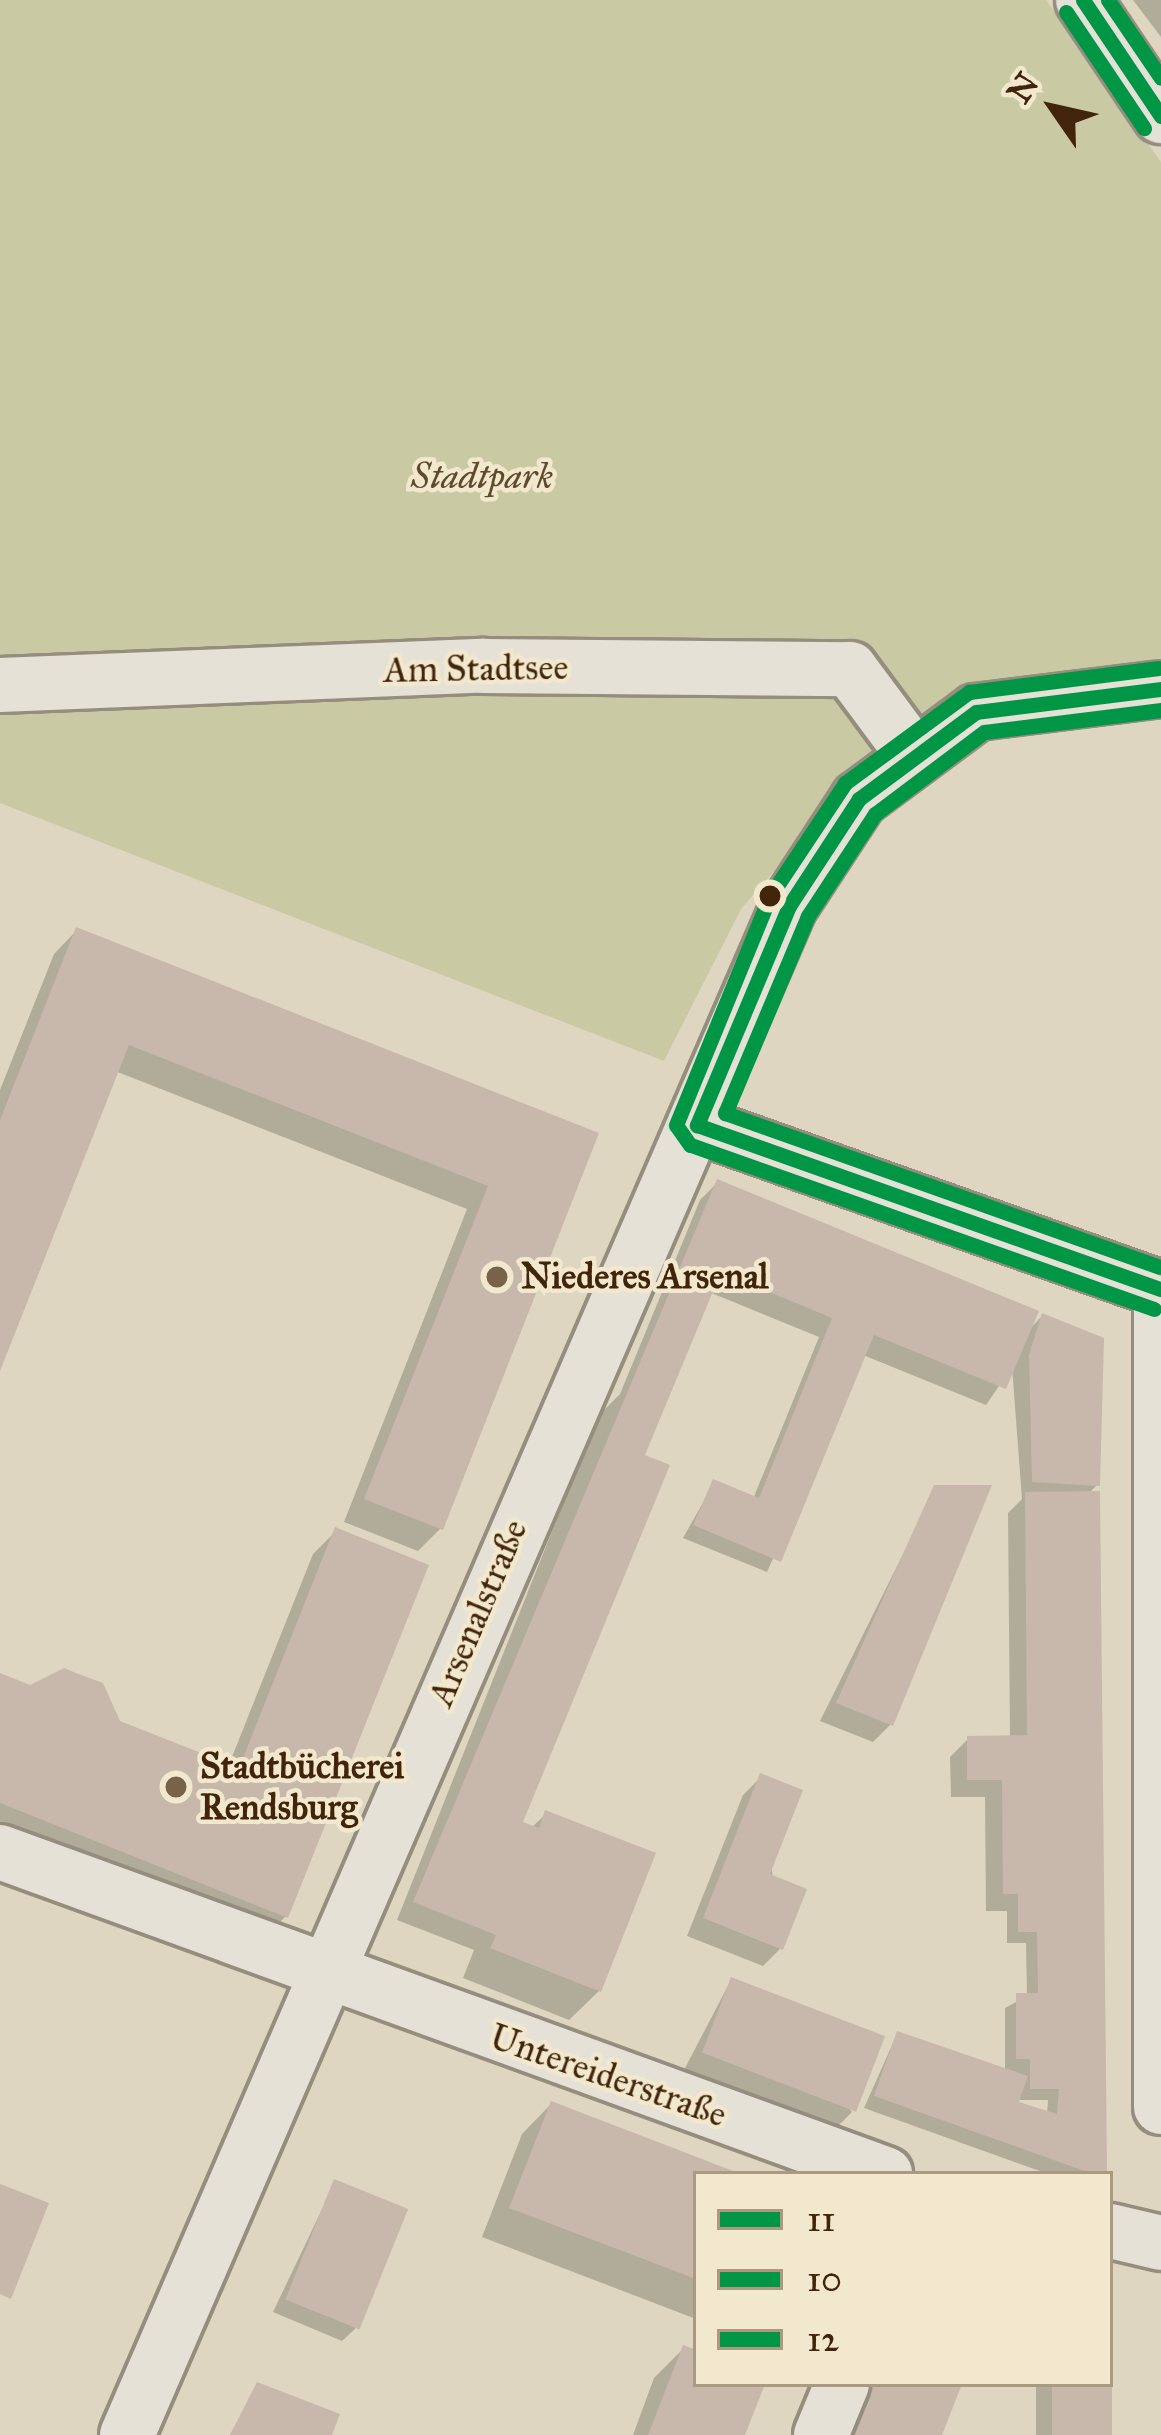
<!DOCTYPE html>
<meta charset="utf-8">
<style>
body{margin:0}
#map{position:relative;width:1161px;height:2435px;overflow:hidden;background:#ded6c0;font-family:"IM FELL Great Primer",serif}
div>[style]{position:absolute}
.green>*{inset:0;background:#c9caa4}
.shadow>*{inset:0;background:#0003;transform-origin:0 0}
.building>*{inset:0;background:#c8b7ab;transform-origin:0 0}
.roads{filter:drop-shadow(3px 0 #958d7d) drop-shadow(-3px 0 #958d7d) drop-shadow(0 3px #958d7d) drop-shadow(0 -3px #958d7d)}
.minor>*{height:54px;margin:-27px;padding:0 27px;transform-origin:27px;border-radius:27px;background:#e5e1d6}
.bus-1>*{height:15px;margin:-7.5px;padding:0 7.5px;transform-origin:7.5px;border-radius:7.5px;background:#009646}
.bus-2>*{height:15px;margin:-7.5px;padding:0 7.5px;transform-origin:7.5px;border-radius:7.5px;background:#009646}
.bus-3>*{height:15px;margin:-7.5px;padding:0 7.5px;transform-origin:7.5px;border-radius:7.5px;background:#009646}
.dots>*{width:33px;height:33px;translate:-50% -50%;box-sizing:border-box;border:6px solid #f2e8ce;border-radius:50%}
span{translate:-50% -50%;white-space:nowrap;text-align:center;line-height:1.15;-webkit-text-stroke:9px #f2e8ce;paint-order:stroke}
.park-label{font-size:36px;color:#5f4b2b;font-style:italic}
.street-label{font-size:36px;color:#42240a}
.poi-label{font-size:36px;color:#42240a;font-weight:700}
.left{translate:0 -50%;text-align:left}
.legend{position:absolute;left:693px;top:2171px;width:420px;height:216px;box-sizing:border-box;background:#f2e8ce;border:3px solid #ac9a80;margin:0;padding:15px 21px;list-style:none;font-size:36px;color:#42240a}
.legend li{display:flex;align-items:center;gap:24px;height:60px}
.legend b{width:60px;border:3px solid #ac9a80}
.north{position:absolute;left:993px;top:48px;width:120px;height:120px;-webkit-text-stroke:9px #f2e8ce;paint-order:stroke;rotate:304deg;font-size:33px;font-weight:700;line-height:48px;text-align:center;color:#42240a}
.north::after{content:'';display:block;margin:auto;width:42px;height:54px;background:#42240a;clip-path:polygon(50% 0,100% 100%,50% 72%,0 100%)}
</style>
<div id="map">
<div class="green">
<div style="clip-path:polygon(0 0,1046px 0,1161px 162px,1161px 658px,955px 691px,854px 780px,741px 909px,664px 1061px,0 803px)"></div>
</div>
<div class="shadow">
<div style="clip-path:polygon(1133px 0,1161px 0,1161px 37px)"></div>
<div style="clip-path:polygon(76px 931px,595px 1134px,441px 1528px,418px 1551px,344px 1522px,467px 1209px,115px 1071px,0 1363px,0 1090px,54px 954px)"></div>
<div style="clip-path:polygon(evenodd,718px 1182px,1027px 1332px,1042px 1316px,1097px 1485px,1088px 1494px,1104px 2174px,1048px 2174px,864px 2108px,897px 2034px,1005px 2071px,1005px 2008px,1027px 1996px,1026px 1943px,1007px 1943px,1007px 1911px,986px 1911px,985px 1797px,951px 1797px,950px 1757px,968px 1739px,1010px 1739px,1008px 1513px,1022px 1499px,1012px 1367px,986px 1405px,863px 1355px,767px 1572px,683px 1538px,714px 1483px,753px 1499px,819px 1337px,709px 1292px,642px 1456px,519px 1824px,531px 1828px,546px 1814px,599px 1991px,569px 2020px,463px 1978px,474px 1950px,397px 1920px,598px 1416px,620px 1394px,700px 1200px,718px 1182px,1007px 2100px,1048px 2100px,1047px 2114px,1007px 2100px)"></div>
<div style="clip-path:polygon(936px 1488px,891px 1724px,873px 1742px,820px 1721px)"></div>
<div style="clip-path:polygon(336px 1531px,286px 1916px,263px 1939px,0 1834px,0 1676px,228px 1767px,313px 1554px)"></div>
<div style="clip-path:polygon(761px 1777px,781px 1948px,763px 1966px,687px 1936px,743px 1795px)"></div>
<div style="clip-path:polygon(731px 1980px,852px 2112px,834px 2130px,684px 2070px)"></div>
<div style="clip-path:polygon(551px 2104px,734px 2174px,696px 2174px,696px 2319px,482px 2237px,522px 2134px)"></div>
<div style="clip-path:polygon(335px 2182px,355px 2329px,342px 2341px,273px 2312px)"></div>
<div style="clip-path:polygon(683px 2349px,696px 2354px,696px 2384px,762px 2384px,742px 2435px,633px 2435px,654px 2378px)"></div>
<div style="clip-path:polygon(861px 2384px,959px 2384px,939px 2435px,842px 2435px)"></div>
<div style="left:1036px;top:2384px;width:73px;height:51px"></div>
<div style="clip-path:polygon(258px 2385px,328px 2435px,230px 2435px)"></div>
</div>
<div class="building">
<div style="clip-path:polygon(76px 927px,599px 1133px,443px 1530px,364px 1499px,488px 1186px,129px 1045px,0 1371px,0 1120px)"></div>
<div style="clip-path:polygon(717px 1179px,1039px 1311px,1006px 1389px,874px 1335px,781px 1562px,693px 1525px,713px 1479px,759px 1498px,832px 1318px,721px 1272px,645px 1455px,670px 1465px,523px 1822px,539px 1828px,545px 1810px,656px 1853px,601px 1992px,490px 1948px,496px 1935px,413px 1902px)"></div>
<div style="clip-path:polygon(1042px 1313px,1104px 1338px,1100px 1486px,1032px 1482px,1029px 1355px)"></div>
<div style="clip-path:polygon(934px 1485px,992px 1485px,893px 1726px,836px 1703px)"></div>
<div style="clip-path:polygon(1100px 1491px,1107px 2174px,1093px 2174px,874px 2096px,897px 2031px,1028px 2076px,1019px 2102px,1057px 2114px,1059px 2089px,1030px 2089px,1030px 2059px,1016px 2059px,1016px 1993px,1038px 1993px,1037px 1932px,1018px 1932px,1018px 1894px,1003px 1894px,1002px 1780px,967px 1780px,967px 1736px,1027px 1735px,1025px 1492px)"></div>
<div style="clip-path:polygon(335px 1527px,429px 1565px,288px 1918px,0 1803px,0 1673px,30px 1685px,64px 1668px,81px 1675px,103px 1683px,120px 1721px,239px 1768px)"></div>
<div style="clip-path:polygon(760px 1773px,803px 1790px,770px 1874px,807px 1889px,783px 1950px,703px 1918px)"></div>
<div style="left:731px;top:1977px;width:165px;height:81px;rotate:21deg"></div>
<div style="clip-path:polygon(551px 2101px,741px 2174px,696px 2174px,696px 2279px,509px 2208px)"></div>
<div style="left:334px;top:2179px;width:80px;height:130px;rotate:22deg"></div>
<div style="clip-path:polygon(0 2184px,49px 2203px,11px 2299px,0 2294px)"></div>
<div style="clip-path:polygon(683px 2345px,696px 2350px,696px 2384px,765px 2384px,745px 2435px,648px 2435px)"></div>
<div style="clip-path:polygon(257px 2382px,340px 2414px,332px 2435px,230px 2435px)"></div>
<div style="clip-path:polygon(875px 2384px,962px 2384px,942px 2435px,855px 2435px)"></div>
<div style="left:1052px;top:2384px;width:60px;height:51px"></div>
</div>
<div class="roads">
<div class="minor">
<div style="left:1083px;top:0;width:140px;rotate:56.1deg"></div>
<div style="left:0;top:685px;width:483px;rotate:-2.3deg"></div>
<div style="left:483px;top:666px;width:367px;rotate:0.5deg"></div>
<div style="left:850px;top:669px;width:102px;rotate:53.4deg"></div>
<div style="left:697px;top:1125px;width:492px;rotate:19.5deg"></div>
<div style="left:1161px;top:1289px;width:818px;rotate:90deg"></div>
<div style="left:0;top:1852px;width:942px;rotate:19.99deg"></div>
<div style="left:1110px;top:2231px;width:52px;rotate:13.2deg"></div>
<div style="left:127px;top:2435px;width:1666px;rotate:-66.59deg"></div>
<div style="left:789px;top:906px;width:128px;rotate:-56.8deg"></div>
<div style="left:859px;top:799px;width:146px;rotate:-36.6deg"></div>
<div style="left:976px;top:712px;width:186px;rotate:-7.1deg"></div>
<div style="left:821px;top:2435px;width:55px;rotate:-67.6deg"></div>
</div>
</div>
<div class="bus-1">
<div style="left:1083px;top:0;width:140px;rotate:56.1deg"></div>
<div style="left:1161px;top:689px;width:186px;rotate:172.9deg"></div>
<div style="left:976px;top:712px;width:146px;rotate:143.4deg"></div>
<div style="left:859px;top:799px;width:128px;rotate:123.2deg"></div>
<div style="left:789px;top:906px;width:238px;rotate:112.8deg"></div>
<div style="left:697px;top:1125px;width:492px;rotate:19.5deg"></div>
</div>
<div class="bus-2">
<div style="left:1066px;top:12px;width:140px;rotate:56.1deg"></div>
<div style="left:1154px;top:1309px;width:492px;rotate:-160.5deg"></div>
<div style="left:690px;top:1145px;width:24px;rotate:-125deg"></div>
<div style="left:676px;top:1125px;width:248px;rotate:-67.7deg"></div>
<div style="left:770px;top:896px;width:136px;rotate:-56.4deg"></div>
<div style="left:845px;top:783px;width:154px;rotate:-36.3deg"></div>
<div style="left:969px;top:692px;width:191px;rotate:-7.2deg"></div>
</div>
<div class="bus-3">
<div style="left:1108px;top:0;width:94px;rotate:55.8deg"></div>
<div style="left:1161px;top:710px;width:178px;rotate:172.9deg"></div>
<div style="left:984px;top:732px;width:136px;rotate:143deg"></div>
<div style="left:875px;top:814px;width:122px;rotate:123.3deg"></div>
<div style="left:808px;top:916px;width:214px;rotate:112.8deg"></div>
<div style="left:725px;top:1113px;width:462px;rotate:19.5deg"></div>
</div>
<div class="dots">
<div style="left:770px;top:896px;background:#42240a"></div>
<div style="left:497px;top:1277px;background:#79624a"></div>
<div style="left:176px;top:1787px;background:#79624a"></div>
</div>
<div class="park-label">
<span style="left:482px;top:477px">Stadtpark</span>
</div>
<div class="street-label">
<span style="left:476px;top:669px;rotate:-1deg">Am Stadtsee</span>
<span style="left:478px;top:1613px;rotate:-67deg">Arsenalstraße</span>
<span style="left:608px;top:2076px;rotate:19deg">Untereiderstraße</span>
</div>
<div class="poi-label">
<span class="left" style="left:521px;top:1277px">Niederes Arsenal</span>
<span class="left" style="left:200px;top:1787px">Stadtbücherei<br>Rendsburg</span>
</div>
<ul class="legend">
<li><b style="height:15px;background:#009646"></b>11</li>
<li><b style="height:15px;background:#009646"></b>10</li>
<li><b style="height:15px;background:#009646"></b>12</li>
</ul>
<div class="north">N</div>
</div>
